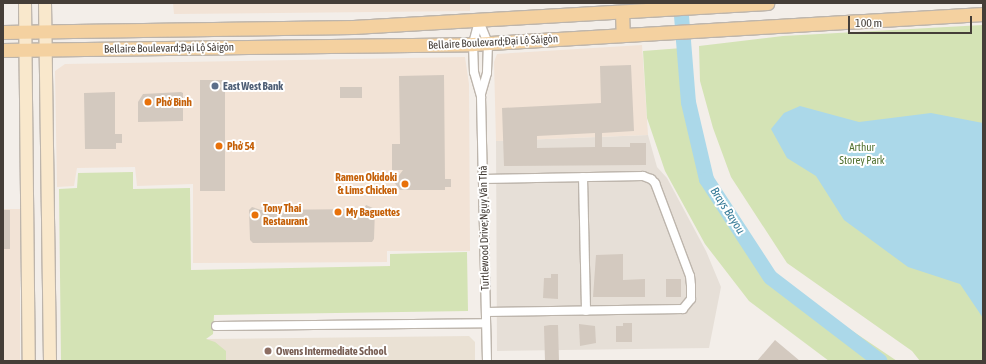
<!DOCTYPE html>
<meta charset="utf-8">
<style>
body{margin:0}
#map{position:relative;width:986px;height:364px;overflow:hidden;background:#f3eee9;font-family:"Asap Condensed",sans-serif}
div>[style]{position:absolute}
.residential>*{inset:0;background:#e6dfd7}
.commercial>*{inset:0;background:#f2e3d6;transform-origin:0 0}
.education>*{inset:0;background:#eae1d4}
.green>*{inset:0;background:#d4e3b5}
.water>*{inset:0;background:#abd8e9}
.river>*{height:15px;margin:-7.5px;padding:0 7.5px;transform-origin:7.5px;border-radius:7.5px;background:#abd8e9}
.building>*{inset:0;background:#d3c9bf;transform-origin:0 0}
.roads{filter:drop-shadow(1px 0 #bdb5ac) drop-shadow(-1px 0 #bdb5ac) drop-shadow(0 1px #bdb5ac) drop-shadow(0 -1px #bdb5ac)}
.minor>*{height:8px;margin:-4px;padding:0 4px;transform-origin:4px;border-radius:4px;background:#fff}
.secondary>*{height:12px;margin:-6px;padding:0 6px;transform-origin:6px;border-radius:6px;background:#f9e8cc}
.primary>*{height:13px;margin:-6.5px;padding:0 6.5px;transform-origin:6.5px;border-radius:6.5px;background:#f4d1a0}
.dots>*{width:11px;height:11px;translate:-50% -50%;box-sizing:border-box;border:2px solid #fff;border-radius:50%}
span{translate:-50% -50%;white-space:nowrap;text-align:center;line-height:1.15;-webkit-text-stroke:4px #fff;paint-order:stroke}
.street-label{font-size:11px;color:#453e38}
.service-label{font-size:11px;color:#4e5e75;font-weight:700}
.left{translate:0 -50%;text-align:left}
.food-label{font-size:11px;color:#c56008;font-weight:700}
.right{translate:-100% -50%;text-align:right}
.park-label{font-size:11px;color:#527231}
.education-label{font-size:11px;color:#785e54;font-weight:700}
.water-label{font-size:12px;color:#377b98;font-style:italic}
.frame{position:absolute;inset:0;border:4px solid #453e38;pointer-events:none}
.scale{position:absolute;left:848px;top:16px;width:124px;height:18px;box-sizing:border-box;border:2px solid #453e38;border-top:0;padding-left:5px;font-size:12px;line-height:14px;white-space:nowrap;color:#453e38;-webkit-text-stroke:3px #fff;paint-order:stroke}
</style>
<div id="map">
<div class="residential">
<div style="clip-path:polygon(648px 135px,657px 167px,667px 178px,706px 251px,721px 287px,709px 348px,497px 351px,496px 141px)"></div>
</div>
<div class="commercial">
<div style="clip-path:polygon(173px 3px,470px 3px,470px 11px,174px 14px)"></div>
<div style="clip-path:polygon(642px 45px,648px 135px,496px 141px,494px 62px,497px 54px)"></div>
<div style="clip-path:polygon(465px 57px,469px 84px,470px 251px,387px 251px,387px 262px,193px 263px,193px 184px,137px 186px,135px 167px,77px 168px,74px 186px,57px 187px,55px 71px,65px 64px)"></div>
<div style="left:20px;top:209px;width:152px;height:17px;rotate:90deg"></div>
</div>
<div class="education">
<div style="clip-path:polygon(469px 336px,475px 342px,475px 361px,61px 361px,206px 339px)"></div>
</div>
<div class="green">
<div style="clip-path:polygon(983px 25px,983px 361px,920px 361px,912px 351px,787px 263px,731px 177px,713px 128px,700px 81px,699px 46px,783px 36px)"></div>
<div style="clip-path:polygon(682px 48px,682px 67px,692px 124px,712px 177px,768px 268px,802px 297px,897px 361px,829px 361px,749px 301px,705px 244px,665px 171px,647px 118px,643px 51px)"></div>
<div style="clip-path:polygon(133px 172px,133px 189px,190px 188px,191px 270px,390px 266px,390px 254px,467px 252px,468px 311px,214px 315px,213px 334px,206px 339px,215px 342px,226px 351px,226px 361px,61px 361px,59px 189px,77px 188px,78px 173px)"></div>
</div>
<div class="water">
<div style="clip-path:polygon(800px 106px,859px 122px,931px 113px,983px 123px,983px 318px,960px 284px,908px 267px,844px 220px,816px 176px,787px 158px,771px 129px,784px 113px)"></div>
</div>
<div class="river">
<div style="left:680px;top:3px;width:99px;rotate:85.4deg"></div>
<div style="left:688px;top:102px;width:79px;rotate:76.8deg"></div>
<div style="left:706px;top:179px;width:117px;rotate:56.9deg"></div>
<div style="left:770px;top:277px;width:138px;rotate:37.4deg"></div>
</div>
<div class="building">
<div style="clip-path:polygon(evenodd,631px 65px,634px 131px,602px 133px,602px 147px,630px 147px,630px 143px,646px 143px,646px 165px,504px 166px,502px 108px,601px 103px,600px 66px,631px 65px,595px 133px,595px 147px,537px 148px,537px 136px,595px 133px)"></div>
<div style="clip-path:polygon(444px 75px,445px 179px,451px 179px,451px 187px,445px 187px,445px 190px,400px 190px,394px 182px,403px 170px,392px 170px,392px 144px,400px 144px,399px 76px)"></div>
<div style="left:200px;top:80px;width:25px;height:111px"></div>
<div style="left:340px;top:87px;width:22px;height:11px"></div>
<div style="clip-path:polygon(115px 92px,115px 134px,122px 134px,122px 143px,116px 143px,116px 149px,85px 149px,84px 93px)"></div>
<div style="clip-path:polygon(181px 92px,183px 93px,183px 121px,138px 122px,138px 102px,143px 94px)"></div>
<div style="clip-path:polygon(366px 205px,375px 209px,374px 239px,372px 242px,253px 243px,250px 240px,249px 210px,252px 207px,261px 210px,364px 209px)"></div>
<div style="left:3px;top:210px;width:7px;height:39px"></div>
<div style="clip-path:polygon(623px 254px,623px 280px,645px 279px,645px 297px,593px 297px,596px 255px)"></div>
<div style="clip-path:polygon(551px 274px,558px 274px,558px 299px,543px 298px,544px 278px,551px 278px)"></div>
<div style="left:666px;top:279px;width:15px;height:18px"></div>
<div style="clip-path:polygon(623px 323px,632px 323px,632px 342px,616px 342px,616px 326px,623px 326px)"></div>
<div style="clip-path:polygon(579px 324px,595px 326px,596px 343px,580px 346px)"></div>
<div style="clip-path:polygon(550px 325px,558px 325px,559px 361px,545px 361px,544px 326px)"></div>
<div style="clip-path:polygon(775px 340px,800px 361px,757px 361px)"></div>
</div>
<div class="roads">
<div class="minor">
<div style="left:479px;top:21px;width:24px;rotate:105deg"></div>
<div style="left:473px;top:44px;width:28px;rotate:88deg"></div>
<div style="left:474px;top:72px;width:26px;rotate:74deg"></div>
<div style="left:481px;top:97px;width:264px;rotate:88.7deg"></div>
<div style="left:479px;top:21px;width:24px;rotate:68deg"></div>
<div style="left:488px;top:43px;width:30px;rotate:92deg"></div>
<div style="left:487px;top:73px;width:22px;rotate:106deg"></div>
<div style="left:583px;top:177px;width:134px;rotate:88.7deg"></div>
<div style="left:483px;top:179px;width:160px;rotate:-1.1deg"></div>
<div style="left:643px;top:176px;width:9px;rotate:21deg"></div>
<div style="left:651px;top:179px;width:6px;rotate:45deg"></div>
<div style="left:655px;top:183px;width:99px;rotate:69.4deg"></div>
<div style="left:690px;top:276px;width:10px;rotate:84deg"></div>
<div style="left:691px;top:286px;width:13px;rotate:90deg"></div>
<div style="left:691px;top:299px;width:13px;rotate:129deg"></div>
<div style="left:683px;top:309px;width:197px;rotate:179.1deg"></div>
<div style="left:216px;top:326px;width:270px;rotate:-0.6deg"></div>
</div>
<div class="secondary">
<div style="left:25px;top:3px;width:358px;rotate:89.4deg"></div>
<div style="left:45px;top:3px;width:358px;rotate:89.2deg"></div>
</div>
<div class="primary">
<div style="left:622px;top:12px;width:23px;rotate:88deg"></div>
<div style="left:3px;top:32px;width:350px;rotate:-0.8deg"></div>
<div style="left:353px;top:27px;width:415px;rotate:-3.3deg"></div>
<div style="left:3px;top:50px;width:470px;rotate:-0.7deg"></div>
<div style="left:473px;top:44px;width:511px;rotate:-3.37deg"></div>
</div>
</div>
<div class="dots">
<div style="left:215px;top:86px;background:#5c6f8a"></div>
<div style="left:148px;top:102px;background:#e8710a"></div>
<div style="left:219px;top:146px;background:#e8710a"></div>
<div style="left:405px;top:184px;background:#e8710a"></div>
<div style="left:338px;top:212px;background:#e8710a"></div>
<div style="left:255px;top:215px;background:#e8710a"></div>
<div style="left:268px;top:351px;background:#8d6e63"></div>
</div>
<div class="street-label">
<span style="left:493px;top:42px;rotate:-3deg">Bellaire Boulevard;Đại Lộ Sàigòn</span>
<span style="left:169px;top:48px;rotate:-1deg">Bellaire Boulevard;Đại Lộ Sàigòn</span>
<span style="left:484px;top:228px;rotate:-91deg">Turtlewood Drive;Ngụy Văn Thà</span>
</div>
<div class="service-label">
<span class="left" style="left:223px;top:86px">East West Bank</span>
</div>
<div class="food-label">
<span class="left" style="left:156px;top:102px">Phở Bình</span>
<span class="left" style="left:227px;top:146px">Phở 54</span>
<span class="right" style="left:397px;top:184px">Ramen Okidoki<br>&amp; Lims Chicken</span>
<span class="left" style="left:263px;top:215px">Tony Thai<br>Restaurant</span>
<span class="left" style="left:346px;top:212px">My Baguettes</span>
</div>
<div class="park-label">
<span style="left:862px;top:154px">Arthur<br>Storey Park</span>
</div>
<div class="education-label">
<span class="left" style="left:276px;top:351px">Owens Intermediate School</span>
</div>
<div class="water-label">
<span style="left:727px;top:211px;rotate:57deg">Brays Bayou</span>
</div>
<div class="frame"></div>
<div class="scale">100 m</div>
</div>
